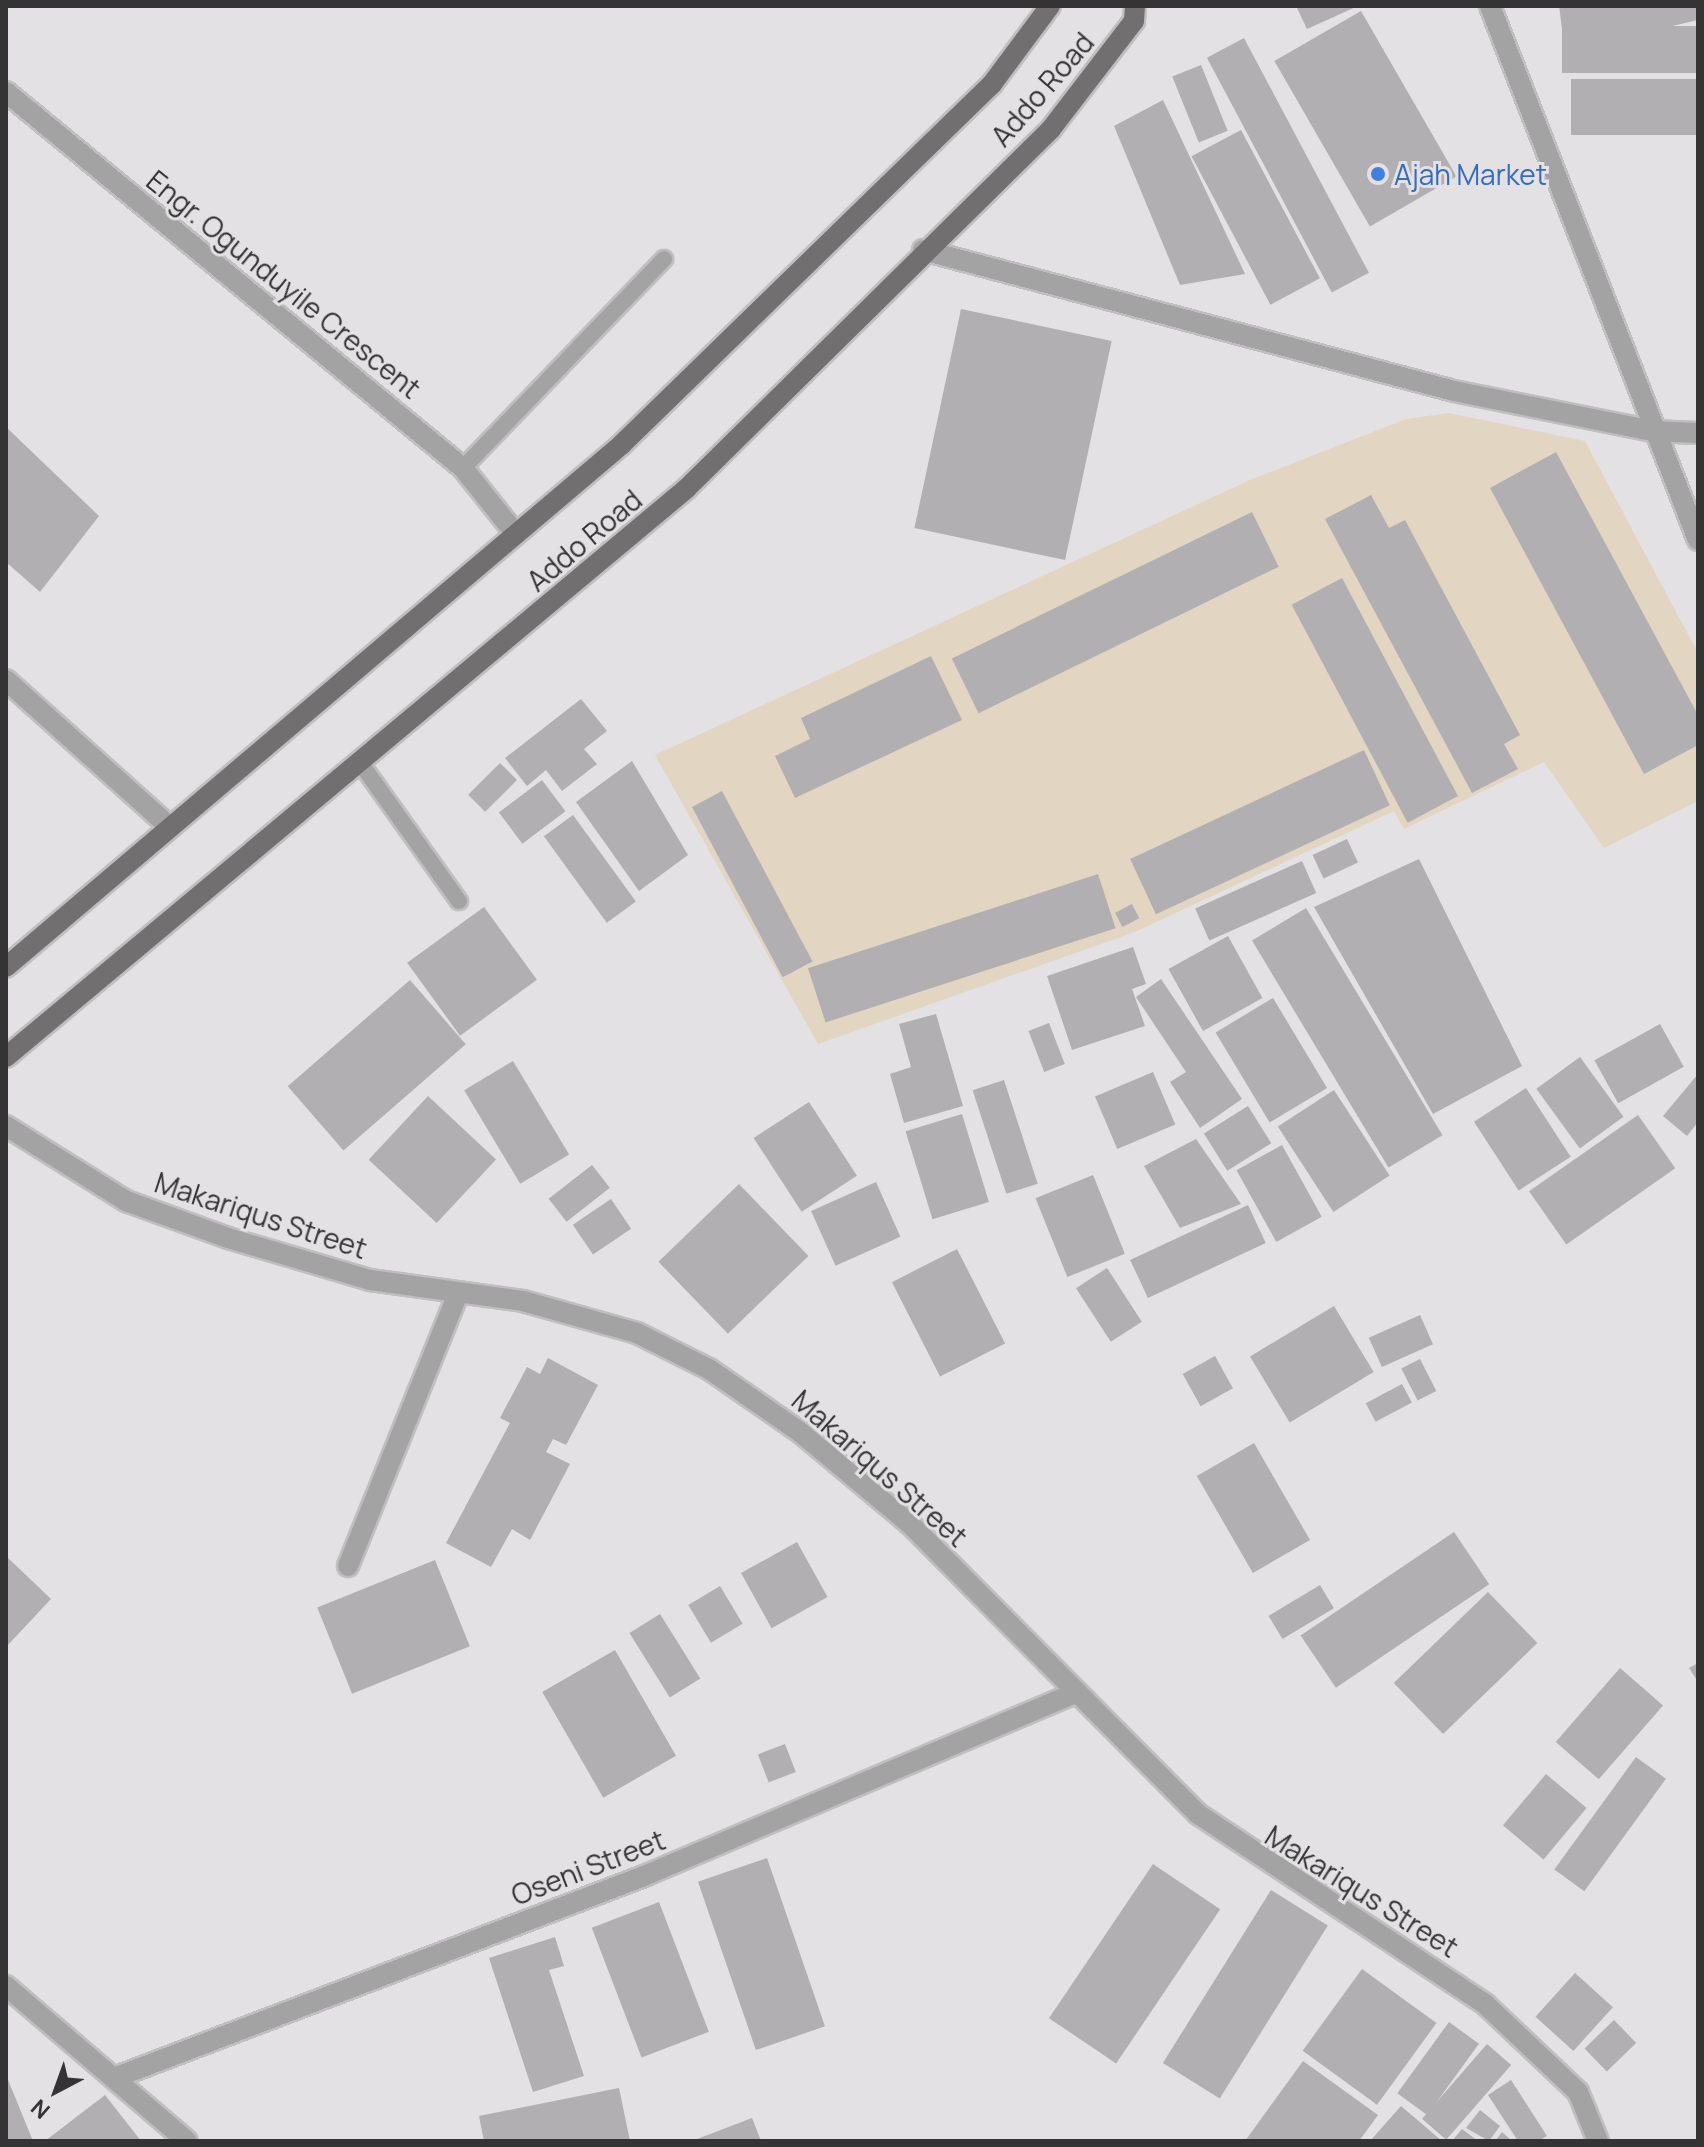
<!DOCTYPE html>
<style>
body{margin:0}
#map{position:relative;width:1704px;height:2147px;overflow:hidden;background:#e3e1e3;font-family:Manrope,sans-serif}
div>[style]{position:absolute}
.education>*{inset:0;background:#e2d6c2}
.building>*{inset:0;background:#b1afb1;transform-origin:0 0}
.roads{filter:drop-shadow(2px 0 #c0bec0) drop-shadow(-2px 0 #c0bec0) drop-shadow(0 2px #c0bec0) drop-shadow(0 -2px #c0bec0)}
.service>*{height:16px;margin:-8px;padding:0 8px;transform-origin:8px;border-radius:8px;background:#a4a3a4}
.minor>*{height:20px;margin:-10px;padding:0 10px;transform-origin:10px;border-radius:10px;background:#a4a3a4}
.primary>*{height:20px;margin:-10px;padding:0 10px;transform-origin:10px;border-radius:10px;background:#716f70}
.dots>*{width:22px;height:22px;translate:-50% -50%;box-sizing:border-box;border:4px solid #e3e1e3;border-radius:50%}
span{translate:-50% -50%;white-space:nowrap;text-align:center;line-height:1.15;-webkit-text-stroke:6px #e3e1e3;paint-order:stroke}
.street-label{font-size:28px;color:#353435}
.shop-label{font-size:28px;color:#366cbe}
.left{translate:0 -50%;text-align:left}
.frame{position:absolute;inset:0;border:8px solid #353435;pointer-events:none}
.north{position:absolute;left:16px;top:2051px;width:80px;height:80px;-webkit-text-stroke:6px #e3e1e3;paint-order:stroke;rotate:221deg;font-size:22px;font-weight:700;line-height:32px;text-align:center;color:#353435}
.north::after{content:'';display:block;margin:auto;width:28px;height:36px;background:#353435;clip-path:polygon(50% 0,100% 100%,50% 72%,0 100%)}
</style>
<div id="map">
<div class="education">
<div style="clip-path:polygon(1449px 413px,1585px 441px,1698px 653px,1698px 801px,1604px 848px,1544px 762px,1404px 829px,1394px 811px,1135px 932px,818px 1044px,655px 755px,1250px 480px,1406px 419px)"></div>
</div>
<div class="building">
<div style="clip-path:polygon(1296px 6px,1358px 6px,1307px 29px)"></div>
<div style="clip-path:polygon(1559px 6px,1698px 6px,1698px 20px,1565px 51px)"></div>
<div style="left:1361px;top:11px;width:191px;height:100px;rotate:60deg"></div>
<div style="left:1698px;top:26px;width:47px;height:136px;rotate:90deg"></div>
<div style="left:1244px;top:38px;width:266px;height:42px;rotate:62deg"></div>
<div style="left:1201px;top:65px;width:71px;height:31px;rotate:68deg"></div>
<div style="left:1698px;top:79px;width:56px;height:127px;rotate:90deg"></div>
<div style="clip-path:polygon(1163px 100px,1245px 274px,1180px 285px,1114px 126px)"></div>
<div style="left:1241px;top:130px;width:168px;height:56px;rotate:62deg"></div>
<div style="left:961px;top:309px;width:154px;height:224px;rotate:12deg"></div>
<div style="clip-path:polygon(6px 427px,99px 516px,40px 592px,6px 562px)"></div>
<div style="clip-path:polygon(1556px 452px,1698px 715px,1698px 745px,1644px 774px,1490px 488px)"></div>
<div style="clip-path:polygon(1371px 495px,1389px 528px,1405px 520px,1520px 735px,1504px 744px,1518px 769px,1472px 793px,1325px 519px)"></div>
<div style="left:1252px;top:512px;width:61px;height:334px;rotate:64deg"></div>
<div style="left:1342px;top:578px;width:247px;height:57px;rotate:62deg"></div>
<div style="clip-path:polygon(931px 656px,962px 720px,795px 798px,775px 756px,810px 739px,801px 718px)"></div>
<div style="clip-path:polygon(581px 699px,607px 731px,584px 749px,597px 764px,562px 791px,546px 770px,527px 786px,505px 758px)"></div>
<div style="left:1364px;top:750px;width:61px;height:258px;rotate:65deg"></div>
<div style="clip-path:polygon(632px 761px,688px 855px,639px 891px,576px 802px)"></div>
<div style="left:500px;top:763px;width:24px;height:45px;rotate:45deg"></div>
<div style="left:542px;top:780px;width:39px;height:54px;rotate:53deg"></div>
<div style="left:722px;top:791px;width:193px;height:34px;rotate:62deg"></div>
<div style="left:573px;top:815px;width:107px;height:36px;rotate:54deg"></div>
<div style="left:1347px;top:839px;width:26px;height:38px;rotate:65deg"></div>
<div style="clip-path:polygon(1419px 859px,1522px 1066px,1433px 1114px,1314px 907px)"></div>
<div style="left:1302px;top:861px;width:35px;height:117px;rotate:66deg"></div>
<div style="left:1098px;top:874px;width:57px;height:305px;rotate:72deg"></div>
<div style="left:1132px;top:904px;width:16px;height:19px;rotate:63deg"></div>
<div style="left:484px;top:907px;width:90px;height:95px;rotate:54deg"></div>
<div style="left:1306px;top:908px;width:265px;height:63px;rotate:59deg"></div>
<div style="left:1228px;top:936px;width:71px;height:68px;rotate:61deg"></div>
<div style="clip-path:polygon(1133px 947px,1146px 984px,1132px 989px,1145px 1026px,1072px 1050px,1047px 976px)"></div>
<div style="clip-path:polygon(1161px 979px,1242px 1099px,1200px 1128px,1170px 1082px,1186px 1072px,1136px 997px)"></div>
<div style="left:410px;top:980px;width:85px;height:162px;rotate:49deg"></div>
<div style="left:1273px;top:998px;width:105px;height:67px;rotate:59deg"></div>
<div style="clip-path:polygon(936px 1014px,963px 1106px,904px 1123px,890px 1074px,911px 1067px,899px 1024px)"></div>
<div style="left:1049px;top:1023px;width:44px;height:22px;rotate:69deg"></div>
<div style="left:1660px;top:1024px;width:49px;height:75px;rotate:61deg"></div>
<div style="left:1580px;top:1057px;width:74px;height:54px;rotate:54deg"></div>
<div style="left:513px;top:1061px;width:109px;height:57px;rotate:59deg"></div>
<div style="left:1153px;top:1072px;width:57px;height:63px;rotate:67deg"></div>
<div style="clip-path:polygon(1698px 1074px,1698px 1122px,1687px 1136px,1663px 1116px)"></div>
<div style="left:1004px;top:1080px;width:109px;height:33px;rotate:72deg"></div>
<div style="left:1526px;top:1088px;width:82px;height:62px;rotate:57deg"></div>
<div style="left:1334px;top:1090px;width:102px;height:67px;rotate:57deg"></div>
<div style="left:428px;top:1096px;width:93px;height:87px;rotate:43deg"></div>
<div style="left:809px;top:1102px;width:88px;height:66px;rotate:57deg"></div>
<div style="left:1248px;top:1106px;width:44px;height:52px;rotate:58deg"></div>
<div style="left:962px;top:1114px;width:92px;height:59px;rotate:73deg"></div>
<div style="left:1638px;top:1115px;width:65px;height:133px;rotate:55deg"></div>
<div style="clip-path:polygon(1196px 1139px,1241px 1204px,1180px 1228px,1144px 1166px)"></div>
<div style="left:1282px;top:1145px;width:82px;height:52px;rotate:61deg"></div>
<div style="left:592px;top:1165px;width:29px;height:55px;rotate:52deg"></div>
<div style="left:1093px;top:1175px;width:85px;height:62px;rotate:68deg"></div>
<div style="left:876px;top:1182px;width:60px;height:71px;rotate:66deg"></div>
<div style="left:739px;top:1184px;width:100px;height:112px;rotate:46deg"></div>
<div style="left:611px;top:1199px;width:36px;height:46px;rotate:56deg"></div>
<div style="left:1248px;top:1205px;width:42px;height:130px;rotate:65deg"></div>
<div style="left:957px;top:1249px;width:106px;height:73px;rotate:63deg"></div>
<div style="left:1107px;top:1268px;width:64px;height:37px;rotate:57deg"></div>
<div style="left:1334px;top:1306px;width:77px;height:98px;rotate:59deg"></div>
<div style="left:1420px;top:1315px;width:32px;height:56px;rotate:66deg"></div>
<div style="left:1215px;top:1356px;width:37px;height:37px;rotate:61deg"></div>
<div style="clip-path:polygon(548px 1358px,598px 1385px,566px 1445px,553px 1439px,546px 1452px,570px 1464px,530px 1540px,512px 1529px,491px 1567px,446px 1543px,510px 1423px,500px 1418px,527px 1367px,540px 1374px)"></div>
<div style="left:1420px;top:1359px;width:36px;height:21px;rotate:63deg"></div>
<div style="left:1402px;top:1384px;width:21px;height:41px;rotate:62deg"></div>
<div style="left:1254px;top:1443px;width:112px;height:66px;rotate:60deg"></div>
<div style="left:1454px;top:1532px;width:63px;height:185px;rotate:56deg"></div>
<div style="left:797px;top:1542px;width:63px;height:64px;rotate:61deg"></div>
<div style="clip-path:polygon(6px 1556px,51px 1599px,6px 1647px)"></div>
<div style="left:435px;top:1560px;width:93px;height:127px;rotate:68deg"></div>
<div style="left:1320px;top:1585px;width:27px;height:60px;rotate:59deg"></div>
<div style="left:720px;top:1586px;width:44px;height:37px;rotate:59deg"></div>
<div style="left:1488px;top:1592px;width:71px;height:131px;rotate:46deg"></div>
<div style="left:660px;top:1614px;width:76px;height:36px;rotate:58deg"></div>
<div style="left:615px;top:1650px;width:122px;height:84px;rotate:60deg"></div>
<div style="clip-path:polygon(1698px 1663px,1698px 1682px,1689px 1668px)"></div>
<div style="left:1620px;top:1668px;width:57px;height:98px;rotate:41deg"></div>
<div style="left:785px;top:1744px;width:30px;height:29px;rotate:69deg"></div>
<div style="left:1636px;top:1757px;width:37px;height:139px;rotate:36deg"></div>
<div style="left:1546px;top:1774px;width:53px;height:67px;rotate:40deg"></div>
<div style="left:767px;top:1858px;width:178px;height:73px;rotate:71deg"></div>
<div style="left:1153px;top:1864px;width:81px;height:186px;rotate:34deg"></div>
<div style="left:1271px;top:1890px;width:67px;height:204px;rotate:32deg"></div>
<div style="left:659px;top:1902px;width:139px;height:72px;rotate:69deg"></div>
<div style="clip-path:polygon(555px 1937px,564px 1966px,549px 1970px,584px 2076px,533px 2092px,489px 1958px)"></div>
<div style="left:1362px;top:1969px;width:92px;height:101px;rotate:36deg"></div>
<div style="left:1575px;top:1973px;width:51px;height:59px;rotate:42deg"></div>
<div style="left:1614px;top:2020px;width:32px;height:41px;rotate:46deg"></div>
<div style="left:1449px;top:2022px;width:37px;height:88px;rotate:36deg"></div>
<div style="left:1487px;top:2044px;width:32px;height:99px;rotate:41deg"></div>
<div style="clip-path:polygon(1303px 2061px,1378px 2115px,1359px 2141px,1245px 2141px)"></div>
<div style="clip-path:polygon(6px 2075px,33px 2141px,6px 2141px)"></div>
<div style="clip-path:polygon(1511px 2080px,1547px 2136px,1538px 2141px,1518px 2141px,1488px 2095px)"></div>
<div style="clip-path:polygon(619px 2088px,630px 2141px,484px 2141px,479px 2116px)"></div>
<div style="clip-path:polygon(105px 2095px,141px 2141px,45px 2141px)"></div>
<div style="clip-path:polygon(1401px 2106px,1442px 2141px,1370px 2141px)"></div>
<div style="clip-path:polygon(1480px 2110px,1500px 2126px,1489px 2141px,1466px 2128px)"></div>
<div style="clip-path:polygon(752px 2118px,761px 2141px,692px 2141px)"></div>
<div style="clip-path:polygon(1462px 2129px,1478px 2141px,1452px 2141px)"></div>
<div style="clip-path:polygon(1502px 2132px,1512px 2141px,1495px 2141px)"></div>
</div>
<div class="roads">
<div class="service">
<div style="left:463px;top:468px;width:290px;rotate:-46.1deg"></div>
<div style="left:359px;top:761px;width:172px;rotate:54.5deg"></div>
</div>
<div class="minor">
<div style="left:1490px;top:6px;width:573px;rotate:68.72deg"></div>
<div style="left:6px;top:92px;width:592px;rotate:39.45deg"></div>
<div style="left:463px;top:468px;width:82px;rotate:51.4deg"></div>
<div style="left:923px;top:250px;width:549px;rotate:14.87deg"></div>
<div style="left:1454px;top:391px;width:202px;rotate:11.4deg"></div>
<div style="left:1652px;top:431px;width:46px;rotate:2.5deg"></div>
<div style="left:6px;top:680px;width:219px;rotate:41.9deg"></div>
<div style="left:6px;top:1126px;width:142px;rotate:32deg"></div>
<div style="left:126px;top:1201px;width:109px;rotate:19.9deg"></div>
<div style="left:228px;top:1238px;width:148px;rotate:16.5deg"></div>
<div style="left:370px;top:1280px;width:154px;rotate:7.8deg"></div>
<div style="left:523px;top:1301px;width:118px;rotate:15.7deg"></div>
<div style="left:637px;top:1333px;width:80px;rotate:26.6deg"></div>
<div style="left:709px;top:1369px;width:111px;rotate:34.7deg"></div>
<div style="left:800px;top:1432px;width:142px;rotate:39.9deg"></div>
<div style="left:909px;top:1523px;width:410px;rotate:45.2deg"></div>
<div style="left:1198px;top:1814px;width:344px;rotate:33.5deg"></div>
<div style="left:1485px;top:2004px;width:128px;rotate:43.4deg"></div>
<div style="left:1578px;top:2092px;width:53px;rotate:67.8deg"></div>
<div style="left:348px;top:1566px;width:293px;rotate:-68deg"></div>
<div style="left:6px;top:1986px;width:238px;rotate:40.6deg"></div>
<div style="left:114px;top:2078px;width:567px;rotate:-20.86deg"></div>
<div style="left:644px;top:1876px;width:468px;rotate:-23deg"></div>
</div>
<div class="primary">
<div style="left:6px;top:967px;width:807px;rotate:-40.32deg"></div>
<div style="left:621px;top:445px;width:518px;rotate:-44.22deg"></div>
<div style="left:992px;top:84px;width:97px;rotate:-53.4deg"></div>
<div style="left:6px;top:1057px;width:886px;rotate:-39.87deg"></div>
<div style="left:686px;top:489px;width:513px;rotate:-44.6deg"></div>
<div style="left:1051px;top:129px;width:136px;rotate:-52.5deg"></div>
<div style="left:1134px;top:21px;width:15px;rotate:-86deg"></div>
</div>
</div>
<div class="dots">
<div style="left:1378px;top:174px;background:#3f7fe0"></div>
</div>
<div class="street-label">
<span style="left:1042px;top:89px;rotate:-49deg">Addo Road</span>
<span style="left:284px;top:284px;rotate:39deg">Engr. Ogunduyile Crescent</span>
<span style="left:584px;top:540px;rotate:-40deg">Addo Road</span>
<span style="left:261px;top:1215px;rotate:18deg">Makariqus Street</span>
<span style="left:880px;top:1468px;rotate:41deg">Makariqus Street</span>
<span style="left:588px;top:1867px;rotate:-21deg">Oseni Street</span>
<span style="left:1362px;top:1891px;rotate:32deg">Makariqus Street</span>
</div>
<div class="shop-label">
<span class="left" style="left:1394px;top:174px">Ajah Market</span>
</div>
<div class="frame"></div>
<div class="north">N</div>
</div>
